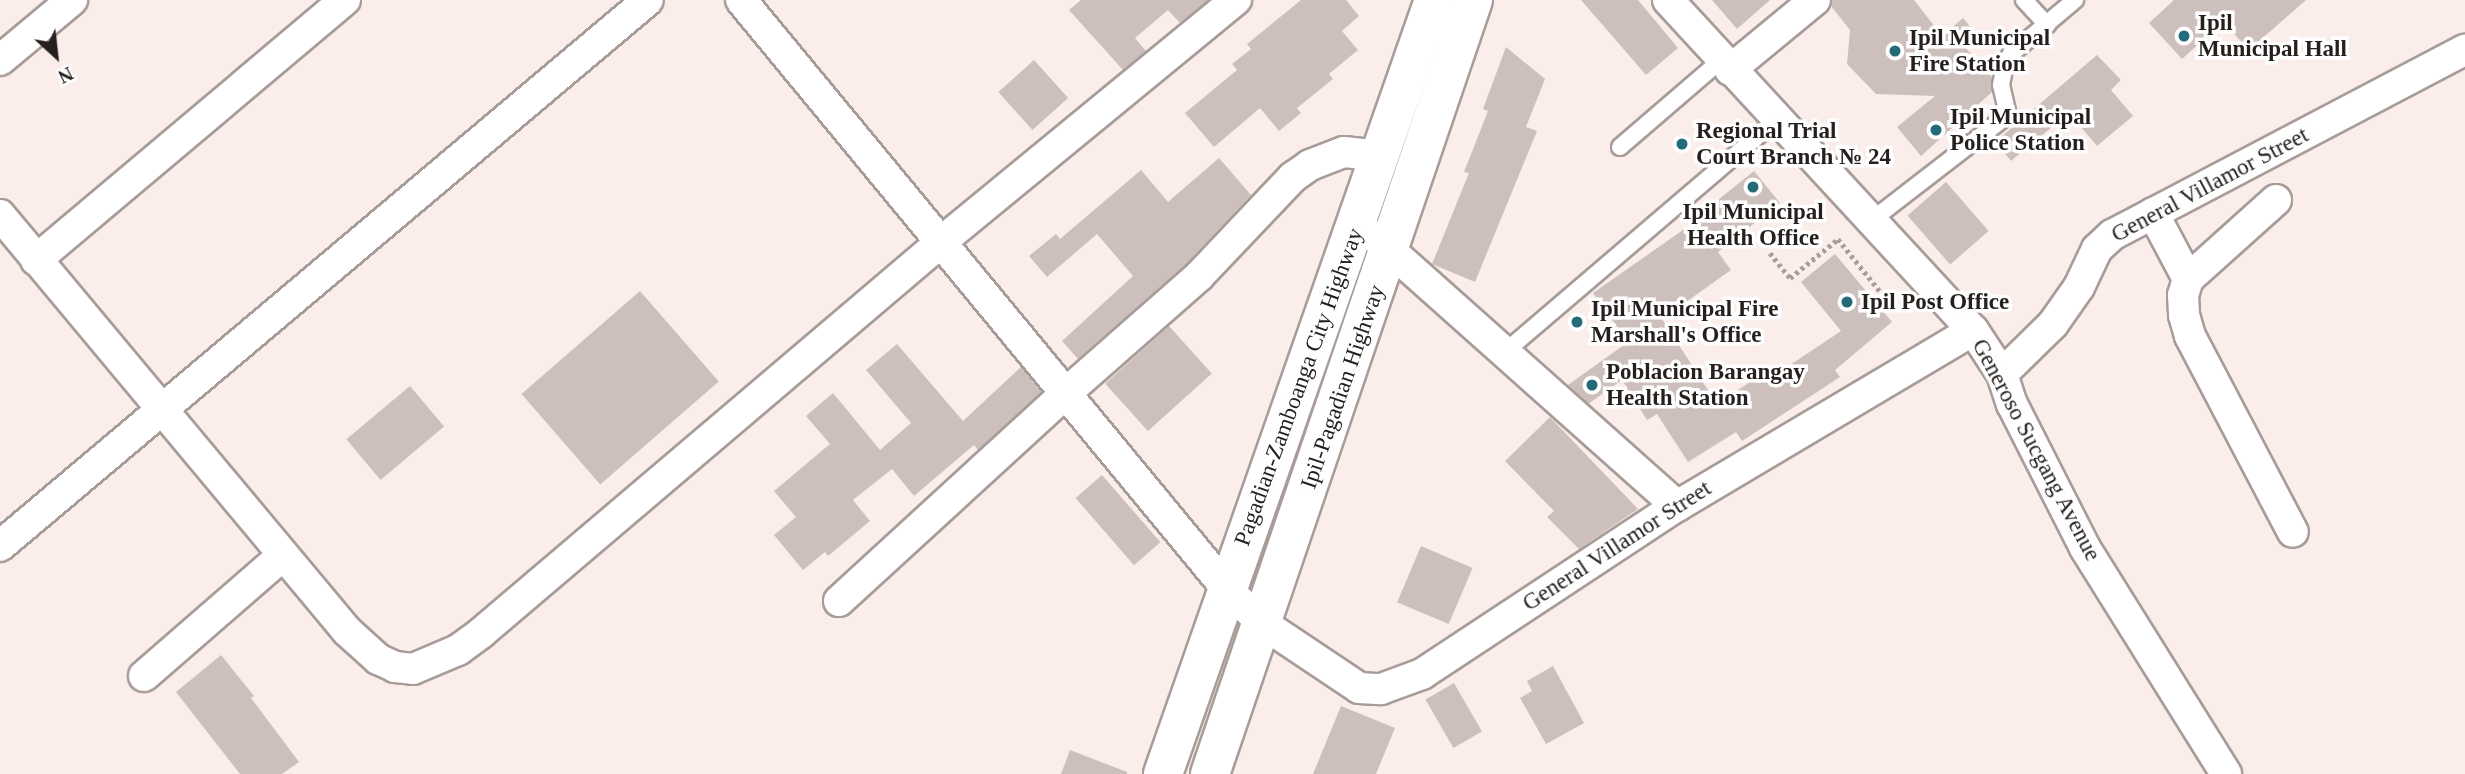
<!DOCTYPE html>
<meta charset="utf-8">
<style>
body{margin:0}
#map{position:relative;width:2465px;height:774px;overflow:hidden;background:#fbeeea;font-family:"Times New Roman",serif}
div>[style]{position:absolute}
.building>*{inset:0;background:#cdbfbc;transform-origin:0 0}
.path>*{height:4.5px;margin-top:-2.25px;transform-origin:0;background:repeating-linear-gradient(90deg,#a89e9b 0 3.5px,transparent 0 7px)}
.roads{filter:drop-shadow(2px 0 #a89c99) drop-shadow(-2px 0 #a89c99) drop-shadow(0 2px #a89c99) drop-shadow(0 -2px #a89c99)}
.lane>*{height:16px;margin:-8px;padding:0 8px;transform-origin:8px;border-radius:8px;background:#fff}
.street>*{height:30px;margin:-15px;padding:0 15px;transform-origin:15px;border-radius:15px;background:#fff}
.primary>*{height:38px;margin:-19px;padding:0 19px;transform-origin:19px;border-radius:19px;background:#fff}
.dots>*{width:19px;height:19px;translate:-50% -50%;box-sizing:border-box;border:4px solid #fefefe;border-radius:50%}
span{translate:-50% -50%;white-space:nowrap;text-align:center;line-height:1.15;-webkit-text-stroke:7px #fefefe;paint-order:stroke}
.poi-label{font-size:23px;color:#25201e;font-weight:700}
.left{translate:0 -50%;text-align:left}
.street-label{font-size:23px;color:#25201e}
.north{position:absolute;left:21px;top:21px;width:70px;height:70px;-webkit-text-stroke:5px #fefefe;paint-order:stroke;rotate:153deg;font-size:19px;font-weight:700;line-height:28px;text-align:center;color:#25201e}
.north::after{content:'';display:block;margin:auto;width:24px;height:32px;background:#25201e;clip-path:polygon(50% 0,100% 100%,50% 72%,0 100%)}
</style>
<div id="map">
<div class="building">
<div style="clip-path:polygon(1081px 0,1208px 0,1180px 23px,1168px 10px,1135px 38px,1146px 51px,1123px 70px,1069px 10px)"></div>
<div style="clip-path:polygon(1301px 0,1346px 0,1359px 16px,1342px 31px,1358px 50px,1329px 74px,1333px 79px,1297px 108px,1301px 113px,1279px 131px,1260px 108px,1214px 147px,1185px 113px,1237px 70px,1232px 64px,1251px 49px,1247px 44px)"></div>
<div style="clip-path:polygon(1581px 0,1638px 0,1678px 48px,1646px 75px)"></div>
<div style="clip-path:polygon(1712px 0,1770px 0,1737px 29px)"></div>
<div style="clip-path:polygon(1832px 0,1914px 0,1942px 36px,1963px 18px,1977px 35px,1964px 46px,1992px 77px,1992px 92px,1921px 156px,1897px 127px,1935px 96px,1876px 94px,1847px 64px,1850px 30px,1831px 6px)"></div>
<div style="clip-path:polygon(2174px 0,2306px 0,2249px 50px,2223px 22px,2182px 59px,2149px 23px)"></div>
<div style="clip-path:polygon(1506px 47px,1545px 79px,1526px 127px,1537px 131px,1475px 282px,1432px 264px,1469px 173px,1464px 172px,1488px 111px,1483px 109px)"></div>
<div style="clip-path:polygon(2097px 55px,2121px 80px,2111px 90px,2133px 116px,2097px 146px,2069px 113px,2011px 161px,1995px 142px)"></div>
<div style="left:1034px;top:60px;width:51px;height:48px;rotate:48deg"></div>
<div style="clip-path:polygon(1219px 158px,1251px 195px,1187px 263px,1078px 359px,1062px 341px,1133px 276px,1097px 234px,1047px 277px,1029px 256px,1056px 234px,1060px 239px,1141px 170px,1168px 202px)"></div>
<div style="clip-path:polygon(1754px 171px,1780px 203px,1718px 252px,1731px 270px,1662px 319px,1717px 404px,1768px 370px,1772px 377px,1841px 331px,1801px 282px,1835px 254px,1892px 322px,1835px 370px,1840px 377px,1742px 441px,1736px 432px,1688px 462px,1657px 414px,1647px 420px,1622px 380px,1588px 404px,1568px 385px,1628px 342px,1593px 293px,1700px 218px,1698px 216px)"></div>
<div style="left:1946px;top:182px;width:65px;height:51px;rotate:49deg"></div>
<div style="left:640px;top:291px;width:120px;height:157px;rotate:49deg"></div>
<div style="left:1169px;top:326px;width:64px;height:86px;rotate:48deg"></div>
<div style="clip-path:polygon(897px 344px,963px 421px,1021px 367px,1041px 392px,978px 450px,974px 445px,914px 496px,892px 469px,853px 500px,870px 521px,828px 556px,825px 552px,803px 570px,774px 535px,796px 517px,774px 491px,830px 444px,806px 416px,833px 393px,880px 450px,911px 423px,866px 370px)"></div>
<div style="left:410px;top:386px;width:53px;height:83px;rotate:50deg"></div>
<div style="clip-path:polygon(1550px 417px,1638px 509px,1579px 549px,1547px 517px,1554px 511px,1505px 461px)"></div>
<div style="left:1102px;top:475px;width:89px;height:35px;rotate:49deg"></div>
<div style="left:1421px;top:546px;width:56px;height:61px;rotate:23deg"></div>
<div style="clip-path:polygon(221px 655px,254px 696px,251px 698px,299px 762px,282px 774px,240px 774px,176px 692px)"></div>
<div style="clip-path:polygon(1553px 666px,1584px 723px,1546px 744px,1520px 698px,1532px 691px,1527px 681px)"></div>
<div style="left:1454px;top:683px;width:56px;height:33px;rotate:60deg"></div>
<div style="clip-path:polygon(1341px 706px,1395px 728px,1376px 774px,1313px 774px)"></div>
<div style="clip-path:polygon(1070px 750px,1127px 772px,1127px 774px,1061px 774px)"></div>
</div>
<div class="path">
<div style="left:1770px;top:253px;width:32px;rotate:51deg"></div>
<div style="left:1790px;top:278px;width:62px;rotate:-39.1deg"></div>
<div style="left:1838px;top:239px;width:72px;rotate:51.2deg"></div>
</div>
<div class="roads">
<div class="lane">
<div style="left:2024px;top:0;width:34px;rotate:47deg"></div>
<div style="left:1620px;top:147px;width:133px;rotate:-40.7deg"></div>
<div style="left:1872px;top:220px;width:172px;rotate:-37.7deg"></div>
<div style="left:2008px;top:115px;width:31px;rotate:-103deg"></div>
<div style="left:2001px;top:85px;width:21px;rotate:-79deg"></div>
<div style="left:2005px;top:64px;width:12px;rotate:-59deg"></div>
<div style="left:2011px;top:54px;width:84px;rotate:-40.2deg"></div>
<div style="left:1506px;top:351px;width:355px;rotate:-40.5deg"></div>
</div>
<div class="street">
<div style="left:741px;top:0;width:764px;rotate:50.47deg"></div>
<div style="left:1227px;top:589px;width:49px;rotate:44.2deg"></div>
<div style="left:1262px;top:623px;width:117px;rotate:33.8deg"></div>
<div style="left:1359px;top:688px;width:22px;rotate:3deg"></div>
<div style="left:1381px;top:689px;width:44px;rotate:-20.1deg"></div>
<div style="left:1422px;top:674px;width:305px;rotate:-33.4deg"></div>
<div style="left:1677px;top:506px;width:344px;rotate:-30.7deg"></div>
<div style="left:1668px;top:0;width:449px;rotate:47.3deg"></div>
<div style="left:1973px;top:330px;width:53px;rotate:56.6deg"></div>
<div style="left:2002px;top:374px;width:32px;rotate:72deg"></div>
<div style="left:2012px;top:404px;width:161px;rotate:63.1deg"></div>
<div style="left:2085px;top:548px;width:266px;rotate:58deg"></div>
<div style="left:0;top:60px;width:94px;rotate:-39.8deg"></div>
<div style="left:1730px;top:70px;width:110px;rotate:-39.5deg"></div>
<div style="left:2276px;top:200px;width:118px;rotate:138.1deg"></div>
<div style="left:2188px;top:279px;width:17px;rotate:107deg"></div>
<div style="left:2183px;top:295px;width:20px;rotate:87deg"></div>
<div style="left:2184px;top:315px;width:22px;rotate:74deg"></div>
<div style="left:2190px;top:336px;width:221px;rotate:62.3deg"></div>
<div style="left:2153px;top:213px;width:75px;rotate:62.1deg"></div>
<div style="left:0;top:215px;width:542px;rotate:50.17deg"></div>
<div style="left:347px;top:631px;width:42px;rotate:42.1deg"></div>
<div style="left:378px;top:659px;width:19px;rotate:25deg"></div>
<div style="left:395px;top:667px;width:18px;rotate:6deg"></div>
<div style="left:413px;top:669px;width:49px;rotate:-22.9deg"></div>
<div style="left:458px;top:650px;width:29px;rotate:-36deg"></div>
<div style="left:481px;top:633px;width:604px;rotate:-40.36deg"></div>
<div style="left:941px;top:242px;width:382px;rotate:-39.4deg"></div>
<div style="left:1374px;top:236px;width:406px;rotate:41.7deg"></div>
<div style="left:36px;top:260px;width:404px;rotate:-40.1deg"></div>
<div style="left:2002px;top:374px;width:71px;rotate:-44.4deg"></div>
<div style="left:2053px;top:324px;width:45px;rotate:-54.9deg"></div>
<div style="left:2079px;top:287px;width:42px;rotate:-64.7deg"></div>
<div style="left:2097px;top:249px;width:21px;rotate:-43deg"></div>
<div style="left:2112px;top:235px;width:399px;rotate:-27.7deg"></div>
<div style="left:0;top:546px;width:847px;rotate:-40.12deg"></div>
<div style="left:839px;top:601px;width:309px;rotate:-42.5deg"></div>
<div style="left:1067px;top:392px;width:176px;rotate:-41.3deg"></div>
<div style="left:1199px;top:276px;width:137px;rotate:-46.5deg"></div>
<div style="left:1293px;top:177px;width:21px;rotate:-35deg"></div>
<div style="left:1310px;top:165px;width:36px;rotate:-21deg"></div>
<div style="left:1344px;top:152px;width:37px;rotate:6deg"></div>
<div style="left:144px;top:676px;width:183px;rotate:-41deg"></div>
</div>
<div class="primary">
<div style="left:1163px;top:774px;width:820px;rotate:-70.7deg"></div>
<div style="left:1210px;top:774px;width:817px;rotate:-71.23deg"></div>
</div>
</div>
<div class="dots">
<div style="left:2184px;top:36px;background:#246b79"></div>
<div style="left:1895px;top:51px;background:#246b79"></div>
<div style="left:1936px;top:130px;background:#246b79"></div>
<div style="left:1682px;top:144px;background:#246b79"></div>
<div style="left:1753px;top:187px;background:#246b79"></div>
<div style="left:1847px;top:302px;background:#246b79"></div>
<div style="left:1577px;top:322px;background:#246b79"></div>
<div style="left:1592px;top:385px;background:#246b79"></div>
</div>
<div class="poi-label">
<span class="left" style="left:2198px;top:36px">Ipil<br>Municipal Hall</span>
<span class="left" style="left:1909px;top:51px">Ipil Municipal<br>Fire Station</span>
<span class="left" style="left:1950px;top:130px">Ipil Municipal<br>Police Station</span>
<span class="left" style="left:1696px;top:144px">Regional Trial<br>Court Branch № 24</span>
<span style="left:1753px;top:225px">Ipil Municipal<br>Health Office</span>
<span class="left" style="left:1861px;top:302px">Ipil Post Office</span>
<span class="left" style="left:1591px;top:322px">Ipil Municipal Fire<br>Marshall's Office</span>
<span class="left" style="left:1606px;top:385px">Poblacion Barangay<br>Health Station</span>
</div>
<div class="street-label">
<span style="left:2210px;top:185px;rotate:-28deg">General Villamor Street</span>
<span style="left:1299px;top:387px;rotate:-70deg">Pagadian-Zamboanga City Highway</span>
<span style="left:1343px;top:387px;rotate:-71deg">Ipil-Pagadian Highway</span>
<span style="left:2036px;top:450px;rotate:62deg">Generoso Sucgang Avenue</span>
<span style="left:1617px;top:546px;rotate:-33deg">General Villamor Street</span>
</div>
<div class="north">N</div>
</div>
